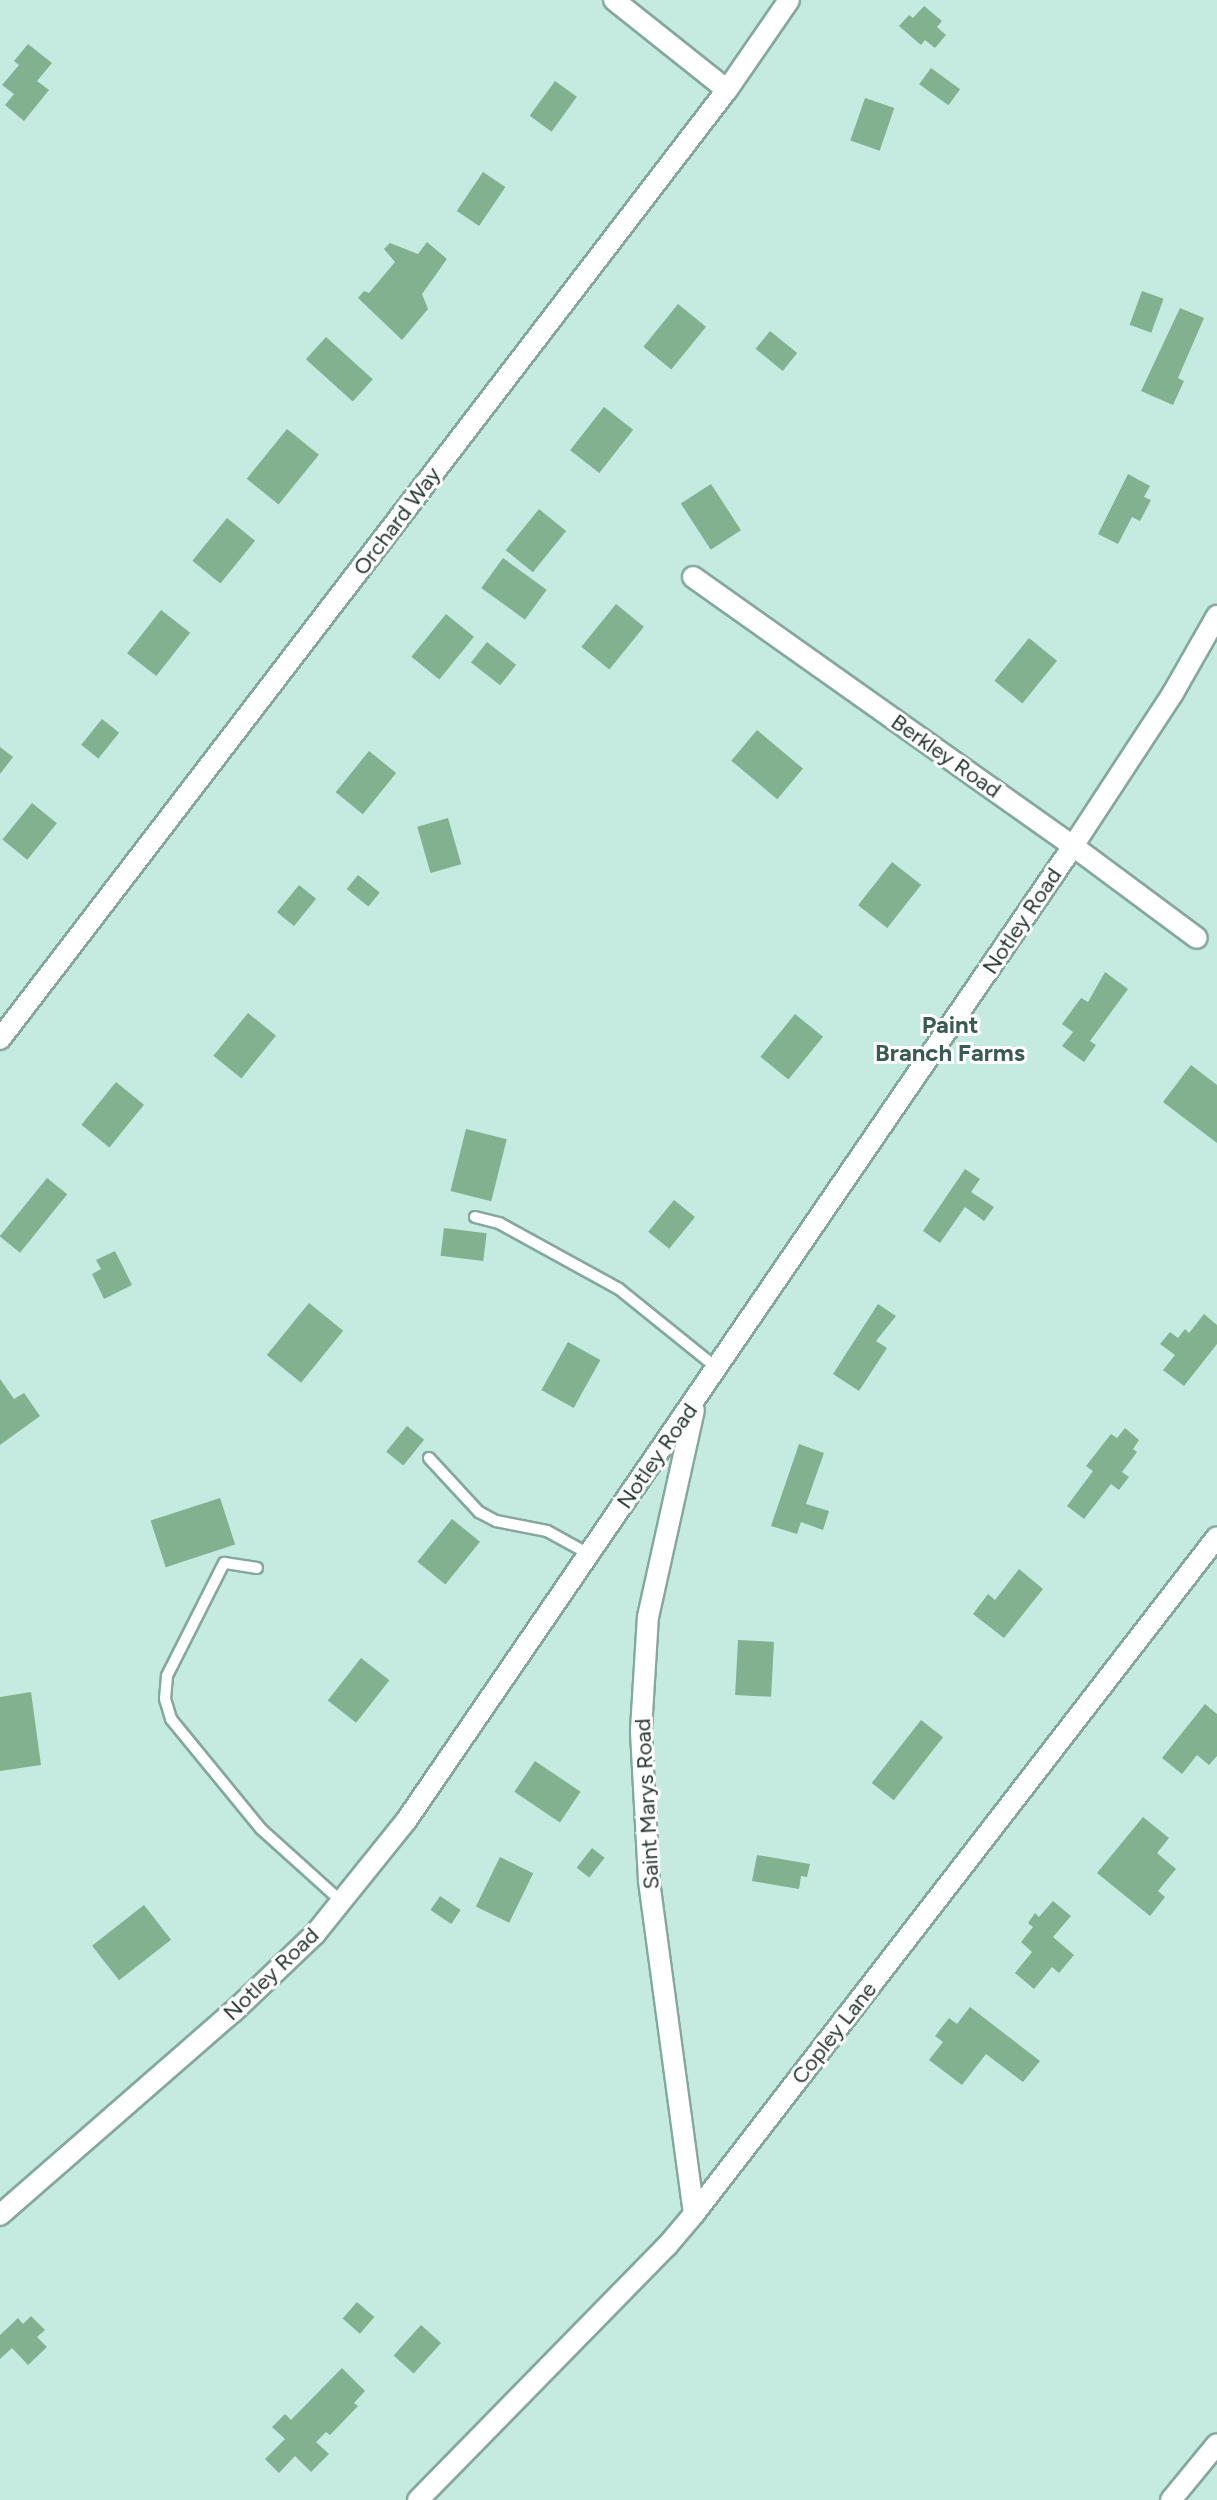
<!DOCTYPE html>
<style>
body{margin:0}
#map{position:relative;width:1217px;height:2500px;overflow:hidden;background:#c5ebe1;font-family:Figtree,sans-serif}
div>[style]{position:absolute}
.building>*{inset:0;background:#81b18f;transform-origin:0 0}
.roads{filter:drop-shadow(2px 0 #84a89e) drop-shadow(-2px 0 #84a89e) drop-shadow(0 2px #84a89e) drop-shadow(0 -2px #84a89e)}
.lane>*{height:10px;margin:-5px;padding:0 5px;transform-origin:5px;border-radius:5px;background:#fff}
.street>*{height:20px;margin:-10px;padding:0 10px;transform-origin:10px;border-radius:10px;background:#fff}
span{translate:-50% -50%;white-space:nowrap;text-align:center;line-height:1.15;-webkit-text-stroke:6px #fff;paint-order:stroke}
.street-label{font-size:22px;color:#273733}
.neighbourhood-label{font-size:24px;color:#395b52;font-weight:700}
</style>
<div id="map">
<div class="building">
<div style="clip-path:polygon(924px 6px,942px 21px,937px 27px,946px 35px,935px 48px,925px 40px,921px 45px,899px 26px,909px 15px,913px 18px)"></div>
<div style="clip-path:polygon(28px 44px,52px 63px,37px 81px,49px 90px,24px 121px,5px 105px,14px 94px,2px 85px,19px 65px,14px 61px)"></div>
<div style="left:931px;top:68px;width:36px;height:20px;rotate:36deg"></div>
<div style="left:555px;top:81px;width:27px;height:43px;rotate:36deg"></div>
<div style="left:865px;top:98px;width:31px;height:45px;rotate:19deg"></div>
<div style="left:483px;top:172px;width:27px;height:47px;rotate:34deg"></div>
<div style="clip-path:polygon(427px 242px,447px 259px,422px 294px,428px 309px,402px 340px,358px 298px,364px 291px,369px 293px,395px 262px,384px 249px,390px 243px,418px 254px)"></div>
<div style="left:1142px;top:291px;width:23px;height:36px;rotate:20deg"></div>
<div style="left:678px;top:304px;width:36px;height:55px;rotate:39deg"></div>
<div style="clip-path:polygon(1180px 308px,1204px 318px,1178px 378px,1184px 381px,1173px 405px,1141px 391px)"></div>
<div style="left:770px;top:331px;width:35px;height:23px;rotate:39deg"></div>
<div style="left:326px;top:337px;width:63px;height:30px;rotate:42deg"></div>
<div style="left:604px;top:407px;width:37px;height:55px;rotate:38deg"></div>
<div style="left:287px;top:429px;width:41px;height:64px;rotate:39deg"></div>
<div style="clip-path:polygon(1128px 474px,1150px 486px,1144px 497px,1151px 500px,1140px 521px,1132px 517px,1118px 544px,1098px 534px)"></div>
<div style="left:711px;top:484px;width:55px;height:36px;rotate:57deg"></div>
<div style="left:539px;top:509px;width:35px;height:53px;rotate:39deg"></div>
<div style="left:227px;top:518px;width:36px;height:55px;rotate:39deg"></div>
<div style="left:503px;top:558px;width:54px;height:37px;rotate:36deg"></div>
<div style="left:616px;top:604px;width:36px;height:55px;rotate:39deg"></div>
<div style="left:161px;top:610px;width:37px;height:55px;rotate:38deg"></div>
<div style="left:446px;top:614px;width:36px;height:55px;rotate:39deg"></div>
<div style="left:1029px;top:638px;width:36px;height:55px;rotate:39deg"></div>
<div style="left:487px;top:642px;width:37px;height:26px;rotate:38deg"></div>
<div style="left:102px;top:719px;width:22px;height:33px;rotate:39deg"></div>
<div style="left:757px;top:730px;width:60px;height:40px;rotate:40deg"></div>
<div style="clip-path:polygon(0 747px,13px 757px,0 774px)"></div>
<div style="left:369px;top:751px;width:35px;height:53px;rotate:39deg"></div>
<div style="left:32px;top:803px;width:32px;height:47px;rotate:39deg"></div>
<div style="left:448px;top:818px;width:48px;height:32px;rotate:74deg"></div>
<div style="left:892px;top:862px;width:37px;height:55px;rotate:38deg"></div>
<div style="left:358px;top:875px;width:28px;height:18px;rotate:39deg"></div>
<div style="left:299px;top:885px;width:22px;height:35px;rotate:39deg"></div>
<div style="clip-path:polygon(1105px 972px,1128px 989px,1090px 1041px,1096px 1045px,1084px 1062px,1062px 1046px,1073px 1032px,1062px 1024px,1081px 998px,1088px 1002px)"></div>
<div style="left:248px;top:1013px;width:36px;height:55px;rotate:39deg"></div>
<div style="left:795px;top:1014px;width:36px;height:55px;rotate:39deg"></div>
<div style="clip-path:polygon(1191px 1065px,1217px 1085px,1217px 1143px,1163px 1102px)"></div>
<div style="left:116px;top:1082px;width:36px;height:55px;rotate:39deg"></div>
<div style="left:466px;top:1129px;width:42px;height:64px;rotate:14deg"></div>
<div style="clip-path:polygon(965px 1169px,980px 1179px,971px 1192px,994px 1207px,984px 1221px,965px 1207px,940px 1243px,923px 1231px)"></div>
<div style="left:47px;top:1178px;width:26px;height:75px;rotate:39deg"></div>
<div style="left:674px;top:1200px;width:27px;height:41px;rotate:39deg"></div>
<div style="left:444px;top:1228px;width:43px;height:28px;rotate:7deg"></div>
<div style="clip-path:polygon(115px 1251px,132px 1285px,104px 1299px,92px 1274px,101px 1269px,96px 1260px)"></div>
<div style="left:309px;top:1303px;width:44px;height:67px;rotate:39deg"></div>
<div style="clip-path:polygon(878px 1304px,896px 1316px,876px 1341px,887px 1348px,859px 1391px,833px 1374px)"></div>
<div style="clip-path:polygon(1204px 1314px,1217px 1325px,1217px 1344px,1184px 1386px,1163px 1370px,1175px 1355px,1160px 1344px,1170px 1332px,1178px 1338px,1185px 1329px,1189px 1333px)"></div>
<div style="left:568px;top:1342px;width:37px;height:55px;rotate:29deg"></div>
<div style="clip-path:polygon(0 1379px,14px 1399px,24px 1393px,40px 1416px,0 1445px)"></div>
<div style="left:407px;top:1426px;width:22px;height:33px;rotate:39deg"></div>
<div style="clip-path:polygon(1125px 1428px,1139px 1440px,1133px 1449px,1137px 1452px,1122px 1472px,1129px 1477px,1119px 1490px,1111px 1484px,1084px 1519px,1067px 1506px,1093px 1471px,1086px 1466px,1111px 1434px,1117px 1438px)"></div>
<div style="clip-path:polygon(799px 1444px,824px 1453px,806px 1504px,829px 1511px,823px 1530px,801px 1522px,797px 1534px,771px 1526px)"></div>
<div style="left:220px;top:1498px;width:49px;height:73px;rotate:72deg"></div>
<div style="left:452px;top:1519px;width:36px;height:55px;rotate:39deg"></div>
<div style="clip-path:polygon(1019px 1569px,1043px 1589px,1004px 1638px,973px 1614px,988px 1594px,995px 1600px)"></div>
<div style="left:738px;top:1640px;width:36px;height:55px;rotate:3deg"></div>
<div style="left:361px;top:1658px;width:36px;height:54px;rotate:38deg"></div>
<div style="clip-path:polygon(31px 1692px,41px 1765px,0 1771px,0 1697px)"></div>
<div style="clip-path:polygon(1205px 1704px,1217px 1714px,1217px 1756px,1209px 1765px,1197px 1755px,1182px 1774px,1162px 1758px)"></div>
<div style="left:921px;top:1720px;width:28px;height:80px;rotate:38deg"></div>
<div style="left:535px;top:1761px;width:55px;height:37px;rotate:34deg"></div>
<div style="clip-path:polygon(1143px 1817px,1169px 1838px,1157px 1853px,1176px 1869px,1158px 1891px,1165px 1897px,1150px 1916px,1097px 1873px)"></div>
<div style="left:592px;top:1848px;width:16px;height:25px;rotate:38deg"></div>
<div style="clip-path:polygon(757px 1855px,810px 1864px,807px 1877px,801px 1876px,799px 1889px,752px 1881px)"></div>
<div style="left:500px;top:1857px;width:37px;height:55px;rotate:26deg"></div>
<div style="left:440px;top:1896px;width:25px;height:17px;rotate:34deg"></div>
<div style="clip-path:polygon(1053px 1901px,1071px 1916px,1053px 1937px,1074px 1955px,1059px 1973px,1052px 1967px,1034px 1989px,1015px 1973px,1032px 1952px,1021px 1942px,1033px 1927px,1028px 1923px,1035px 1913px,1039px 1917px)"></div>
<div style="left:144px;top:1905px;width:44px;height:66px;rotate:52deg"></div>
<div style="clip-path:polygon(970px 2007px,1040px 2061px,1023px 2082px,986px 2054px,962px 2085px,929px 2060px,943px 2042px,935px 2036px,949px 2018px,957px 2024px)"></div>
<div style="left:357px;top:2302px;width:23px;height:22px;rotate:41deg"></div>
<div style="clip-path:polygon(31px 2316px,45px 2330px,37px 2337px,47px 2347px,28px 2365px,12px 2348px,0 2359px,0 2335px,18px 2318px,23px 2324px)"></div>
<div style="left:421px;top:2325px;width:27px;height:41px;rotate:42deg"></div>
<div style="clip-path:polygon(342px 2368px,365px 2391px,354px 2403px,358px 2406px,330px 2435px,326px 2432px,316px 2442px,329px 2454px,311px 2472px,295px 2456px,279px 2473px,265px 2459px,285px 2439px,272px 2427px,285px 2414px,291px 2420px)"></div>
</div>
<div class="roads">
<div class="lane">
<div style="left:475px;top:1217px;width:25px;rotate:14deg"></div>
<div style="left:499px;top:1223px;width:137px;rotate:28.8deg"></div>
<div style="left:619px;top:1289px;width:127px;rotate:38.9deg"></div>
<div style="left:429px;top:1458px;width:74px;rotate:47.2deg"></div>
<div style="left:479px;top:1512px;width:19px;rotate:28deg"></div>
<div style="left:496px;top:1521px;width:52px;rotate:11.1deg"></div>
<div style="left:547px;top:1531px;width:48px;rotate:28.7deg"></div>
<div style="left:257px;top:1568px;width:33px;rotate:-171deg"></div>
<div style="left:224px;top:1563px;width:127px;rotate:116.8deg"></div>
<div style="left:167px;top:1676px;width:23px;rotate:95deg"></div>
<div style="left:165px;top:1699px;width:21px;rotate:73deg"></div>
<div style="left:171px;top:1719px;width:142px;rotate:50.7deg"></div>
<div style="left:261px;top:1829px;width:108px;rotate:42deg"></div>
</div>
<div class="street">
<div style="left:614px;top:0;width:144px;rotate:38.5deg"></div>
<div style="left:693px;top:577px;width:466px;rotate:35.3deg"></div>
<div style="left:1073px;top:846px;width:154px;rotate:36.6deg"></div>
<div style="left:0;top:1039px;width:1195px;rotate:-52.55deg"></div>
<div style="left:727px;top:90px;width:109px;rotate:-55.4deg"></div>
<div style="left:694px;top:2214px;width:337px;rotate:-97.7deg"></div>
<div style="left:649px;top:1880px;width:150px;rotate:-93.1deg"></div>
<div style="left:641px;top:1730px;width:113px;rotate:-86.5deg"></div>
<div style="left:648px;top:1617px;width:212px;rotate:-77.5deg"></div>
<div style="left:0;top:2215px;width:309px;rotate:-41.1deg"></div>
<div style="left:233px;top:2012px;width:113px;rotate:-43.6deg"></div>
<div style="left:315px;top:1934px;width:145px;rotate:-51.2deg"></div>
<div style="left:406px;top:1821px;width:1181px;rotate:-55.62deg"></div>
<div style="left:1073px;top:846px;width:183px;rotate:-56.8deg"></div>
<div style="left:1173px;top:693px;width:89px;rotate:-60.3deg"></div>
<div style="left:418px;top:2500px;width:356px;rotate:-45.6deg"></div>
<div style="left:667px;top:2246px;width:42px;rotate:-49.8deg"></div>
<div style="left:694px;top:2214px;width:855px;rotate:-52.31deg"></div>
<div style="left:1171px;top:2500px;width:72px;rotate:-50.6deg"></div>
</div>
</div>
<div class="street-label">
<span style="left:397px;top:521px;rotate:-53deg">Orchard Way</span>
<span style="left:946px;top:756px;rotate:35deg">Berkley Road</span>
<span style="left:1022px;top:921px;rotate:-56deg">Notley Road</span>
<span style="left:657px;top:1456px;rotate:-55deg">Notley Road</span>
<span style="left:647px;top:1804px;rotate:-93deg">Saint Marys Road</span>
<span style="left:271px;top:1974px;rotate:-44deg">Notley Road</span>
<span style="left:834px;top:2033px;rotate:-52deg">Copley Lane</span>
</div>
<div class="neighbourhood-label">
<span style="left:950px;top:1039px">Paint<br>Branch Farms</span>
</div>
</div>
